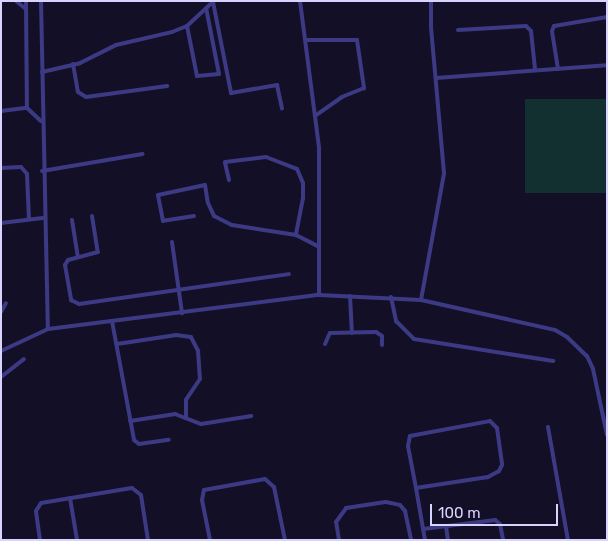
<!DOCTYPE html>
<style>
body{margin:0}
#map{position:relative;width:608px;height:541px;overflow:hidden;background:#130f26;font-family:Rubik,sans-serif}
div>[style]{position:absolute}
.green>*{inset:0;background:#12302f;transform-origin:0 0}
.lane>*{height:4px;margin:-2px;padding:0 2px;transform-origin:2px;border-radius:2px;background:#3d3a85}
span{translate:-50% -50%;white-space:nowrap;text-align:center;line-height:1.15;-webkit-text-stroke:4.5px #130f26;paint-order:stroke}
.frame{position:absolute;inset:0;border:2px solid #d9d4ff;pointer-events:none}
.scale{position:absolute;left:430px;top:504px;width:128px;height:22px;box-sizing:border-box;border:2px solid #d9d4ff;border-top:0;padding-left:6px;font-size:15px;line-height:18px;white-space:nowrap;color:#d9d4ff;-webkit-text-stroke:4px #130f26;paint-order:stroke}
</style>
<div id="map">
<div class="green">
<div style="left:607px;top:99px;width:94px;height:82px;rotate:90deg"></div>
</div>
<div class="lane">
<div style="left:16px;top:1px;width:13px;rotate:39deg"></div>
<div style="left:26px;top:1px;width:107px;rotate:89.5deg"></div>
<div style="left:41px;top:1px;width:328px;rotate:88.8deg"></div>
<div style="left:300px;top:1px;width:148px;rotate:82.6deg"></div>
<div style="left:319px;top:148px;width:147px;rotate:90deg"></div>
<div style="left:213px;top:2px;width:93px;rotate:78.8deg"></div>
<div style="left:231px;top:93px;width:47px;rotate:-9.9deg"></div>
<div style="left:277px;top:85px;width:24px;rotate:78deg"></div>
<div style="left:187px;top:26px;width:51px;rotate:78.7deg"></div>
<div style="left:197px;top:76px;width:22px;rotate:-5deg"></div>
<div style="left:219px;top:74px;width:67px;rotate:-101.1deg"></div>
<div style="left:458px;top:30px;width:68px;rotate:-3.4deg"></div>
<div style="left:526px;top:26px;width:7px;rotate:45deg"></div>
<div style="left:531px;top:31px;width:39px;rotate:84deg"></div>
<div style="left:307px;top:40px;width:50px"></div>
<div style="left:357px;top:40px;width:49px;rotate:81.7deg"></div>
<div style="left:364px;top:88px;width:24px;rotate:158deg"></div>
<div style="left:342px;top:97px;width:32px;rotate:145deg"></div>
<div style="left:73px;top:64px;width:28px;rotate:80deg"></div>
<div style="left:78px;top:92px;width:9px;rotate:32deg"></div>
<div style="left:86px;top:97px;width:82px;rotate:-7.7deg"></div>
<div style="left:558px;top:69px;width:38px;rotate:-99deg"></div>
<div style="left:552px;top:31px;width:5px;rotate:-68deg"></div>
<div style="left:554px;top:26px;width:54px;rotate:-9.6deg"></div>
<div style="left:42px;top:72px;width:39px;rotate:-13deg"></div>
<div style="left:80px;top:63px;width:40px;rotate:-26.6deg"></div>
<div style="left:116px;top:45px;width:57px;rotate:-13.1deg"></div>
<div style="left:172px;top:32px;width:16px;rotate:-22deg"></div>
<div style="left:187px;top:26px;width:37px;rotate:-43deg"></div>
<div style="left:436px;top:78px;width:171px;rotate:-4.3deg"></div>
<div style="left:1px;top:111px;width:26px;rotate:-7deg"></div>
<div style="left:27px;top:108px;width:19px;rotate:43deg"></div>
<div style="left:1px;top:168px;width:20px;rotate:-3deg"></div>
<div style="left:21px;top:167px;width:9px;rotate:49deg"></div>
<div style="left:27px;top:174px;width:45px;rotate:87.5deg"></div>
<div style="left:42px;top:171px;width:102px;rotate:-9.6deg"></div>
<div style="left:229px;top:180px;width:18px;rotate:-103deg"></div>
<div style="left:225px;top:162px;width:41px;rotate:-7deg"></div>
<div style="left:266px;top:157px;width:33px;rotate:21deg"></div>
<div style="left:297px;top:169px;width:15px;rotate:67deg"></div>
<div style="left:303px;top:183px;width:15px;rotate:90deg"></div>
<div style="left:303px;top:198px;width:38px;rotate:101deg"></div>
<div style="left:92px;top:216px;width:36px;rotate:81deg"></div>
<div style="left:98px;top:252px;width:31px;rotate:165deg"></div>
<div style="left:68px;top:260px;width:6px;rotate:121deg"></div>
<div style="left:65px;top:265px;width:36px;rotate:80deg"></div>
<div style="left:71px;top:300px;width:9px;rotate:27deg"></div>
<div style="left:79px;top:304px;width:212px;rotate:-8.1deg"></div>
<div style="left:194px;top:216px;width:31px;rotate:171deg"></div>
<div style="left:163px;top:221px;width:26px;rotate:-101deg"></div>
<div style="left:158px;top:195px;width:48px;rotate:-12deg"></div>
<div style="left:205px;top:185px;width:18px;rotate:81deg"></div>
<div style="left:208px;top:203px;width:14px;rotate:65deg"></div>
<div style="left:214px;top:216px;width:20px;rotate:27deg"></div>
<div style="left:232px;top:225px;width:65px;rotate:8.9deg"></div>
<div style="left:296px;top:235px;width:25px;rotate:27deg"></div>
<div style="left:72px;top:220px;width:37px;rotate:81deg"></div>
<div style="left:1px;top:223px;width:42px;rotate:-6.8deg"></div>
<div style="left:172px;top:242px;width:72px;rotate:82deg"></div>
<div style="left:350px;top:296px;width:37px;rotate:87deg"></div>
<div style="left:391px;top:297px;width:25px;rotate:78deg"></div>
<div style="left:396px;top:321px;width:25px;rotate:45deg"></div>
<div style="left:414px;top:339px;width:141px;rotate:9deg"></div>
<div style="left:421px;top:300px;width:129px;rotate:-79.7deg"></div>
<div style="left:444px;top:173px;width:147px;rotate:-95.1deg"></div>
<div style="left:431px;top:27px;width:26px;rotate:-90deg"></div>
<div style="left:1px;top:312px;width:10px;rotate:-61deg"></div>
<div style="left:112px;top:321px;width:121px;rotate:79.5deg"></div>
<div style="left:134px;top:440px;width:6px;rotate:39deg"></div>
<div style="left:139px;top:444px;width:30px;rotate:-8deg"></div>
<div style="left:117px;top:344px;width:60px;rotate:-8.7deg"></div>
<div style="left:176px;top:335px;width:15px;rotate:8deg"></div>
<div style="left:191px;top:337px;width:16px;rotate:63deg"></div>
<div style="left:198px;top:351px;width:28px;rotate:86deg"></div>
<div style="left:200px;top:379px;width:25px;rotate:124deg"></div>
<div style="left:186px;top:400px;width:18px;rotate:90deg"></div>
<div style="left:325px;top:344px;width:12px;rotate:-66deg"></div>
<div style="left:330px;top:333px;width:46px;rotate:-1.2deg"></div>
<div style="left:376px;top:332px;width:7px;rotate:34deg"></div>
<div style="left:382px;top:336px;width:9px;rotate:90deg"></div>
<div style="left:1px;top:351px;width:52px;rotate:-25.1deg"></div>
<div style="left:48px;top:329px;width:273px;rotate:-7.2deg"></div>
<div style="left:319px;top:295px;width:102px;rotate:2.8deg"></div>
<div style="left:421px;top:300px;width:137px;rotate:12.6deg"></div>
<div style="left:555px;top:330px;width:14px;rotate:30deg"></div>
<div style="left:567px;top:337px;width:28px;rotate:44deg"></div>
<div style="left:587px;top:356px;width:14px;rotate:65deg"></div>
<div style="left:593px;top:369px;width:67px;rotate:78deg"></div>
<div style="left:1px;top:377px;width:29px;rotate:-38deg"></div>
<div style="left:130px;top:421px;width:46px;rotate:-8.8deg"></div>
<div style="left:175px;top:414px;width:28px;rotate:21deg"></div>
<div style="left:201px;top:424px;width:51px;rotate:-9.1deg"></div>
<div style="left:490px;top:421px;width:10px;rotate:45deg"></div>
<div style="left:497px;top:428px;width:37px;rotate:82deg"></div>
<div style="left:502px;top:465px;width:7px;rotate:117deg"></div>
<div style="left:499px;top:471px;width:13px;rotate:151deg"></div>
<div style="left:488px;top:477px;width:73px;rotate:171.3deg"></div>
<div style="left:416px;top:488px;width:43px;rotate:-100.8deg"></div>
<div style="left:408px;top:446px;width:10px;rotate:-79deg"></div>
<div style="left:410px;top:436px;width:81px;rotate:-10.6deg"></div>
<div style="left:548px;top:427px;width:115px;rotate:80deg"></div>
<div style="left:416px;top:488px;width:53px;rotate:80.2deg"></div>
<div style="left:70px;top:498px;width:43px;rotate:80.5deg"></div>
<div style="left:446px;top:526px;width:14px;rotate:82deg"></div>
<div style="left:423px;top:529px;width:73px;rotate:-7.1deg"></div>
<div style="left:495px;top:520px;width:6px;rotate:39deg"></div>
<div style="left:500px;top:524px;width:16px;rotate:79deg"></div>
<div style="left:40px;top:540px;width:29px;rotate:-98deg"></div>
<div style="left:36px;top:511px;width:9px;rotate:-58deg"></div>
<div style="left:41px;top:503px;width:92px;rotate:-9.4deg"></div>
<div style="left:132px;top:488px;width:11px;rotate:38deg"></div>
<div style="left:141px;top:495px;width:46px;rotate:81.2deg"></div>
<div style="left:210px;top:540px;width:41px;rotate:-101.3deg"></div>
<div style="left:202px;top:500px;width:10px;rotate:-79deg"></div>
<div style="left:204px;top:490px;width:62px;rotate:-10.2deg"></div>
<div style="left:265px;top:479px;width:12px;rotate:42deg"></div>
<div style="left:274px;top:487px;width:54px;rotate:78.3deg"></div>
<div style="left:339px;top:540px;width:18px;rotate:-99deg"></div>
<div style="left:336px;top:522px;width:17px;rotate:-54deg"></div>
<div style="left:346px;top:508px;width:40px;rotate:-8.5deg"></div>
<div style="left:386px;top:502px;width:14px;rotate:12deg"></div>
<div style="left:400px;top:505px;width:8px;rotate:50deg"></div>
<div style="left:405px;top:511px;width:30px;rotate:78deg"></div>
</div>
<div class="frame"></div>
<div class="scale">100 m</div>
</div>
